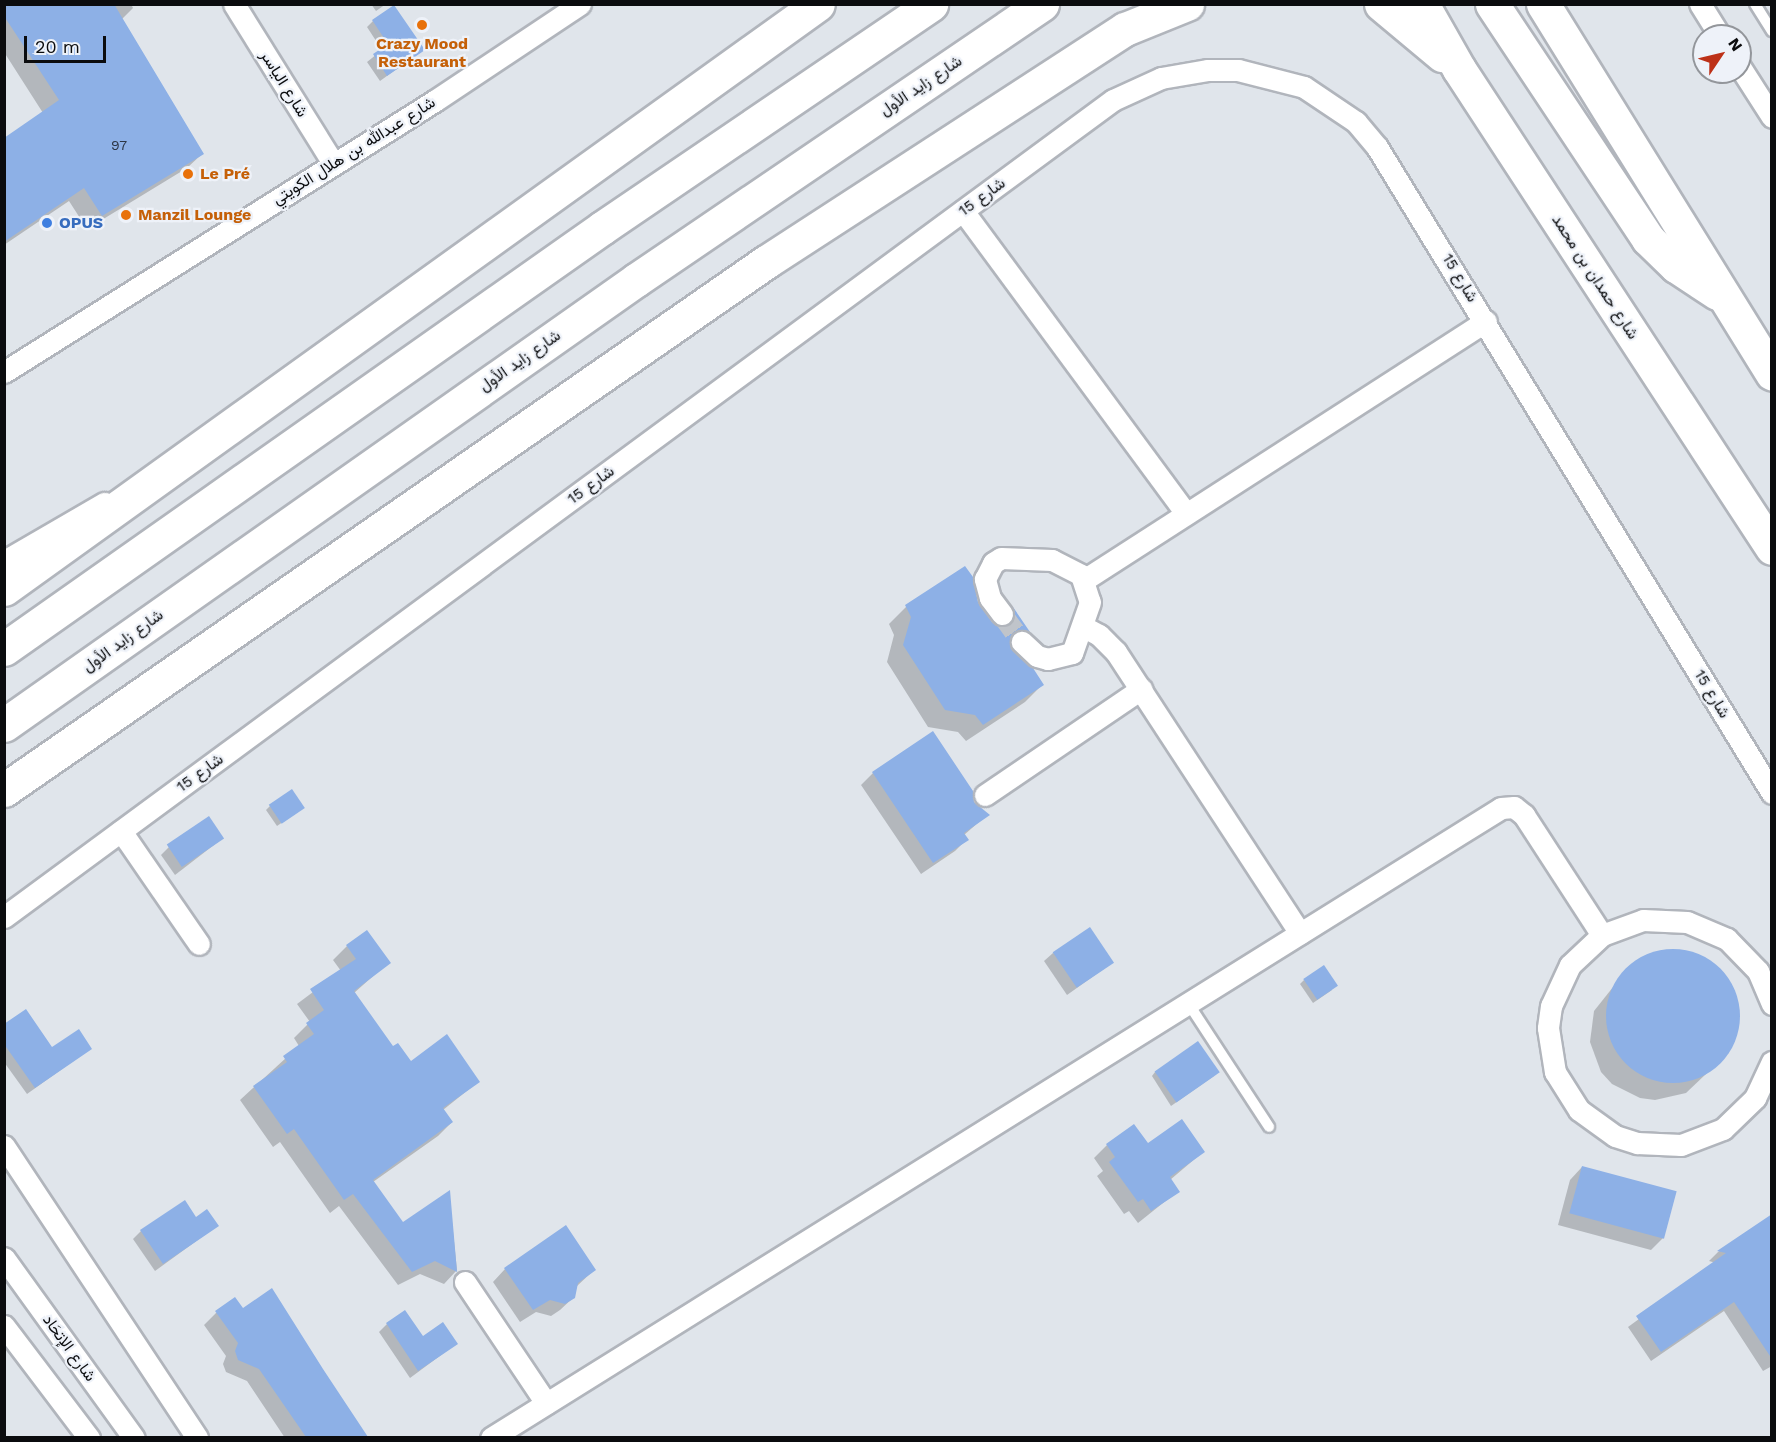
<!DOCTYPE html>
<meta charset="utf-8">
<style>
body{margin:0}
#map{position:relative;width:1776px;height:1442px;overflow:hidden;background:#e0e5eb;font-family:"Work Sans",Vazirmatn,sans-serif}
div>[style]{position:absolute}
.shadow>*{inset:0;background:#0003}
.building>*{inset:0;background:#8db0e6;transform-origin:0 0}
.round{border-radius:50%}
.street-tunnel>*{height:21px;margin-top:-10.5px;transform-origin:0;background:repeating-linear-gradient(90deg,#c0c4ca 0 21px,transparent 0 31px)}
.roads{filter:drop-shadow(2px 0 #b1b5bc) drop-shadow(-2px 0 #b1b5bc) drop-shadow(0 2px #b1b5bc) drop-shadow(0 -2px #b1b5bc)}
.lane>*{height:10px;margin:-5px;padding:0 5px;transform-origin:5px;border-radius:5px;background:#fff}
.street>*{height:21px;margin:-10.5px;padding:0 10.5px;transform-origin:10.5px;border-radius:10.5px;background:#fff}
.primary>*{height:33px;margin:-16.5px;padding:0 16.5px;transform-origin:16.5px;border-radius:16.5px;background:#fff}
.dots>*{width:16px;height:16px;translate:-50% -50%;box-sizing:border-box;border:3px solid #eef2f9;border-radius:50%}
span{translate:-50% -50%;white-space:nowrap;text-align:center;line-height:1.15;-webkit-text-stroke:4.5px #eef2f9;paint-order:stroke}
.number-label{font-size:14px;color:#2c3544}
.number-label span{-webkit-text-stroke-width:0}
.food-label{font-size:16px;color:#c56008;font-weight:700}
.left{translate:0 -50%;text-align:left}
.street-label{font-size:16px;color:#0b0c0e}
.shop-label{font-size:16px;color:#366cbe;font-weight:700}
.frame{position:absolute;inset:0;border:6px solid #0b0c0e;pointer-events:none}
.north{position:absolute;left:1692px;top:24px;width:60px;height:60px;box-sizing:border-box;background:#eef2f9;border:2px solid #93969b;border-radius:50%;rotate:55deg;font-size:16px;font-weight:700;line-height:24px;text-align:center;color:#0b0c0e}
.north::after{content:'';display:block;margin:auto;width:21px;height:27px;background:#bd3118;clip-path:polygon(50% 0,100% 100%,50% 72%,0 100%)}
.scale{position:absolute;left:24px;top:36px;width:82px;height:27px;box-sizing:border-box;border:3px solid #0b0c0e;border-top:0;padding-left:8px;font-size:18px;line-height:21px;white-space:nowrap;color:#0b0c0e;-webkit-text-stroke:4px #eef2f9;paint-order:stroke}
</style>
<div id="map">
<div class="shadow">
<div style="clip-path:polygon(4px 4px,131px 4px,133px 8px,121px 20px,202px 154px,187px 168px,87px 229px,69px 201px,4px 245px,4px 139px,43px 113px,4px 52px)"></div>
<div style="clip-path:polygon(371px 4px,386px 4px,376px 11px)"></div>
<div style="clip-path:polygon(373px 21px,423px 50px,380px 81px,367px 62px,382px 50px,367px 27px)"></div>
<div style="clip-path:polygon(965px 568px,976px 602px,991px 623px,996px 626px,1012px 610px,1028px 632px,1011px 649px,1042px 685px,1025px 702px,966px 741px,958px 732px,928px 727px,887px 662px,894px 635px,889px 624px,906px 607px)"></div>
<div style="clip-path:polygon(873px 773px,987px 815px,964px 835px,967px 839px,955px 851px,921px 874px,861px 785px)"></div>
<div style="clip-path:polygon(270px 806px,299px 811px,277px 826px,266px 810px)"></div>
<div style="clip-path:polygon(223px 838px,175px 875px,161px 855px,169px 847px)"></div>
<div style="clip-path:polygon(347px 946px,389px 962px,354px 993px,393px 1048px,410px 1063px,478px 1082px,443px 1110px,452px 1122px,438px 1136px,373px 1182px,403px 1224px,449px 1193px,457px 1270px,444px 1284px,420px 1274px,398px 1285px,339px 1206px,330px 1213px,280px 1142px,273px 1147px,240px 1100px,299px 1046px,294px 1038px,310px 1022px,297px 1004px,341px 971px,333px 960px)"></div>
<div style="clip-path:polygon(1672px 951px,1703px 958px,1716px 967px,1734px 993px,1738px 1009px,1734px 1040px,1727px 1054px,1686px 1093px,1655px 1100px,1640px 1098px,1612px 1084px,1601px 1072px,1590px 1042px,1594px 1011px,1629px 967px,1657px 953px)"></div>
<div style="clip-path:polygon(1053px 953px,1112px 963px,1067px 995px,1044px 961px)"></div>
<div style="clip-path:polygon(1304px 980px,1332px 990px,1313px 1003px,1300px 984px)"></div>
<div style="clip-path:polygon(4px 1026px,52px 1049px,90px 1049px,27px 1094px,4px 1062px)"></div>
<div style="clip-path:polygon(1155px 1072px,1214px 1076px,1171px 1106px,1152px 1076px)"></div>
<div style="clip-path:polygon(1107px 1145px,1148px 1145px,1203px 1152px,1170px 1180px,1178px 1191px,1138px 1223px,1129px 1211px,1124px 1214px,1097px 1176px,1103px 1171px,1094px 1158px)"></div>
<div style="clip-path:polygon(1582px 1167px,1664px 1237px,1651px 1250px,1558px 1225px,1570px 1180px)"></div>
<div style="clip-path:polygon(1772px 1216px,1772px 1366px,1763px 1371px,1724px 1311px,1651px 1361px,1628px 1327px,1716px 1263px,1709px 1261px,1718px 1252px)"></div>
<div style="clip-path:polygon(196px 1219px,217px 1226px,155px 1271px,133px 1239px,141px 1231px)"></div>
<div style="clip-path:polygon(505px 1269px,594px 1270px,576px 1287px,574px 1297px,560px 1310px,551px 1316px,536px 1312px,520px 1322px,493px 1282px)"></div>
<div style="clip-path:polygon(271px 1290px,367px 1438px,285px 1438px,247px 1381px,226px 1372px,223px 1364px,226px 1356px,204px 1325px,216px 1313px,242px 1310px)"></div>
<div style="clip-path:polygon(387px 1324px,422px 1338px,456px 1344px,410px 1378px,379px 1332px)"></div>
</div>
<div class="building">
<div style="clip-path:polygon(4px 4px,114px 4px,204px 154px,102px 216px,84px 188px,4px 242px,4px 138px,59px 100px,4px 16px)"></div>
<div style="clip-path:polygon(394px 5px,425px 50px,387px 76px,373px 54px,388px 44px,372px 20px)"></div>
<div style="clip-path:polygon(965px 566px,973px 577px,978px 602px,992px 622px,998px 626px,1009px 624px,1014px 618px,1013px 607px,1030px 632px,1013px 633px,1010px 645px,1033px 668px,1044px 685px,983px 725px,975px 715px,945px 710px,903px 645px,911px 617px,905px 605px)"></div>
<div style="clip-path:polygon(933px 731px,973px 791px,974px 802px,990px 815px,964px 833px,969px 840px,933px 863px,872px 772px)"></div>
<div style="left:292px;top:789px;width:23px;height:28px;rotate:56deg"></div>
<div style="left:209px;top:816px;width:27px;height:51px;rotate:56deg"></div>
<div style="left:1090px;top:927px;width:43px;height:45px;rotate:56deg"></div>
<div style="clip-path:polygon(367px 930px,391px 963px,354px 991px,393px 1046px,398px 1043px,411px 1061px,447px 1034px,480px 1082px,443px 1108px,453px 1122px,373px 1180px,403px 1222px,450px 1190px,457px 1272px,435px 1261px,412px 1272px,353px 1194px,344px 1200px,294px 1129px,287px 1134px,253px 1086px,287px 1062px,283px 1056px,314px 1034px,306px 1023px,324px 1010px,310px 989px,356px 959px,346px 945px)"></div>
<div class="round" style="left:1606px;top:949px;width:134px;height:134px"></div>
<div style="left:1324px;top:965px;width:25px;height:25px;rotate:56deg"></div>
<div style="clip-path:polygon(26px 1009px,52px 1047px,79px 1029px,92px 1049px,35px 1088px,4px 1044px,4px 1024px)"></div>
<div style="left:1198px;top:1041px;width:38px;height:53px;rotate:55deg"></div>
<div style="clip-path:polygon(1182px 1119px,1205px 1152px,1170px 1177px,1180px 1192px,1151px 1211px,1143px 1199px,1138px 1202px,1109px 1162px,1115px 1157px,1106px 1144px,1134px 1124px,1148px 1143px)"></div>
<div style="left:1582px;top:1166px;width:98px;height:49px;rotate:15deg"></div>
<div style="clip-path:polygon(185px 1200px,196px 1217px,207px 1209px,219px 1226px,163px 1264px,140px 1230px)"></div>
<div style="clip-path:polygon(1772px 1214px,1772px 1359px,1734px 1302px,1661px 1352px,1636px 1316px,1726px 1253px,1717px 1251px)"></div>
<div style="clip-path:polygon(566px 1225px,596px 1270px,578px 1283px,575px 1298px,565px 1304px,550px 1300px,533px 1310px,504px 1268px)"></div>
<div style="clip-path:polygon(272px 1288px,323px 1369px,368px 1437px,306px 1437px,259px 1369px,238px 1360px,235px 1351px,238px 1343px,215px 1311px,235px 1297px,243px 1308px)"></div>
<div style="clip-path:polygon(405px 1310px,423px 1336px,443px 1322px,458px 1344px,418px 1371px,386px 1323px)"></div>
</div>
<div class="street-tunnel">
<div style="left:1002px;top:614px;width:34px;rotate:54deg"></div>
</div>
<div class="roads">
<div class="lane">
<div style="left:1755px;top:4px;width:32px;rotate:58deg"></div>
<div style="left:1188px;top:1003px;width:148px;rotate:56.8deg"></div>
</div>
<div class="street">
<div style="left:234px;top:4px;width:187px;rotate:58.1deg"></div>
<div style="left:1700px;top:4px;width:38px;rotate:58deg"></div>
<div style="left:1740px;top:67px;width:59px;rotate:57.4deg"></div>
<div style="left:963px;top:211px;width:376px;rotate:53.6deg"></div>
<div style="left:4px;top:372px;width:510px;rotate:-32.2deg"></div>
<div style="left:436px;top:100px;width:173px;rotate:-33.7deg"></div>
<div style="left:4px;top:561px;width:116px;rotate:-30.1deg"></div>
<div style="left:1084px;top:580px;width:478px;rotate:-32.8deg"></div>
<div style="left:1002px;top:614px;width:20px;rotate:-127deg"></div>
<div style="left:990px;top:598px;width:20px;rotate:-105deg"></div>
<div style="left:985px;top:579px;width:18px;rotate:-63deg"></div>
<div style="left:993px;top:563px;width:9px;rotate:-32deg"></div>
<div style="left:1001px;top:558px;width:51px;rotate:2.2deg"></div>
<div style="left:1052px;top:560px;width:33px;rotate:27deg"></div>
<div style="left:1081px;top:575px;width:28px;rotate:72deg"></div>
<div style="left:1090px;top:602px;width:54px;rotate:109.4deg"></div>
<div style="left:1072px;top:653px;width:25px;rotate:166deg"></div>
<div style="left:1048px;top:659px;width:11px;rotate:-165deg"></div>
<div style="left:1037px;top:656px;width:21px;rotate:-137deg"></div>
<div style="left:1084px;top:627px;width:17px;rotate:28deg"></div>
<div style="left:1099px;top:635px;width:24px;rotate:45deg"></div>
<div style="left:1116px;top:652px;width:336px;rotate:56.8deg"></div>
<div style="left:985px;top:795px;width:189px;rotate:-34.2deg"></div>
<div style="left:121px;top:831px;width:137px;rotate:55.4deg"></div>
<div style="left:4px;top:917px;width:1377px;rotate:-36.38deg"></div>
<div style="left:1113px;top:100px;width:53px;rotate:-24.6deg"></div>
<div style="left:1161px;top:78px;width:48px;rotate:-9.7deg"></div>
<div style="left:1208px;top:70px;width:30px"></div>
<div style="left:1238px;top:70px;width:68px;rotate:14.4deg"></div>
<div style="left:1304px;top:87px;width:63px;rotate:33.9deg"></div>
<div style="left:1356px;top:122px;width:33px;rotate:50deg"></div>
<div style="left:1377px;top:147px;width:757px;rotate:58.56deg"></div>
<div style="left:1772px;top:1004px;width:36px;rotate:-113deg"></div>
<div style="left:1758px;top:971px;width:45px;rotate:-134.1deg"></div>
<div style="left:1727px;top:939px;width:43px;rotate:-157deg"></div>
<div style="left:1687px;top:922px;width:44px;rotate:-177.4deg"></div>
<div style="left:1643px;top:920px;width:44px;rotate:159.9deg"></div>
<div style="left:1602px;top:935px;width:44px;rotate:136.8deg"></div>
<div style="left:1570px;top:965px;width:45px;rotate:114.9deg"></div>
<div style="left:1551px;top:1006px;width:22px;rotate:98deg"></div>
<div style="left:1548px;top:1028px;width:45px;rotate:81deg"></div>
<div style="left:1555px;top:1072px;width:45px;rotate:57.7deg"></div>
<div style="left:1579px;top:1110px;width:44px;rotate:35.8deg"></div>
<div style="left:1615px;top:1136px;width:23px;rotate:18deg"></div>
<div style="left:1637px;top:1143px;width:44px;rotate:2.6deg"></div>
<div style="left:1681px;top:1145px;width:45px;rotate:-20.9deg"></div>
<div style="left:1723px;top:1129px;width:45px;rotate:-44.1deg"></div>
<div style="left:1755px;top:1098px;width:40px;rotate:-65deg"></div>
<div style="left:4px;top:1146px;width:350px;rotate:56.5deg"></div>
<div style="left:4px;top:1258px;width:222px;rotate:54.2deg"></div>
<div style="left:465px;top:1282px;width:146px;rotate:56.2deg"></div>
<div style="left:4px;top:1326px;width:141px;rotate:52.8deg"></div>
<div style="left:491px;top:1438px;width:1190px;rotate:-31.95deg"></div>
<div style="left:1501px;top:808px;width:13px;rotate:-4deg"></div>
<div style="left:1514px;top:807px;width:13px;rotate:39deg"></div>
<div style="left:1524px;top:815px;width:143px;rotate:57deg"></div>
</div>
<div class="primary">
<div style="left:1381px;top:4px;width:80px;rotate:39.9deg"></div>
<div style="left:1422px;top:4px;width:75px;rotate:60.4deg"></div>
<div style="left:1459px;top:69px;width:572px;rotate:56.84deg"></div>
<div style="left:1492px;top:4px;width:282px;rotate:56.4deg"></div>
<div style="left:1648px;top:239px;width:39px;rotate:44deg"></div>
<div style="left:1676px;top:266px;width:49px;rotate:33.4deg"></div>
<div style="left:1543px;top:4px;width:435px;rotate:58.2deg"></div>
<div style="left:4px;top:589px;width:1002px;rotate:-35.7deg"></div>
<div style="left:4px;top:649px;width:731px;rotate:-35.15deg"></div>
<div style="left:602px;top:228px;width:398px;rotate:-34.2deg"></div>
<div style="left:4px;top:725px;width:773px;rotate:-35.15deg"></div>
<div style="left:636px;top:280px;width:491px;rotate:-34.2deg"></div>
<div style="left:4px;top:790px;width:927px;rotate:-34.72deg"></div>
<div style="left:766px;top:262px;width:428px;rotate:-33deg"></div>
<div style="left:1125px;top:29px;width:67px;rotate:-22deg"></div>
</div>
</div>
<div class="dots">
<div style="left:422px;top:25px;background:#e8710a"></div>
<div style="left:188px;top:174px;background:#e8710a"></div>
<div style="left:126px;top:215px;background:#e8710a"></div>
<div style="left:47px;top:223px;background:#3f7fe0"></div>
</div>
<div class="number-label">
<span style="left:119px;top:145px">97</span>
</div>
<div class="food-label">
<span style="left:422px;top:53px">Crazy Mood<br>Restaurant</span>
<span class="left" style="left:200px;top:174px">Le Pré</span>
<span class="left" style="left:138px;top:215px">Manzil Lounge</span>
</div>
<div class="street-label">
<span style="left:284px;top:84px;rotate:58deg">شارع الياسر</span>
<span style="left:921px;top:86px;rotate:-34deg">شارع زايد الأول</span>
<span style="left:354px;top:151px;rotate:-32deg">شارع عبدالله بن هلال الكويتي</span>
<span style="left:982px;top:197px;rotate:-36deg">شارع 15</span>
<span style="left:1595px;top:277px;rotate:57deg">شارع حمدان بن محمد</span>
<span style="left:1460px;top:278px;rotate:59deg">شارع 15</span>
<span style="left:520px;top:361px;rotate:-35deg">شارع زايد الأول</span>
<span style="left:591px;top:485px;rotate:-36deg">شارع 15</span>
<span style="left:123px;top:641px;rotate:-36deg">شارع زايد الأول</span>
<span style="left:1712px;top:694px;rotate:59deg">شارع 15</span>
<span style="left:200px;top:773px;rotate:-36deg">شارع 15</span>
<span style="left:69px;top:1348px;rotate:54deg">شارع الإتحَاد</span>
</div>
<div class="shop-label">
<span class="left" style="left:59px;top:223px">OPUS</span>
</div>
<div class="frame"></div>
<div class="north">N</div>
<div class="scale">20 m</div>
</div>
